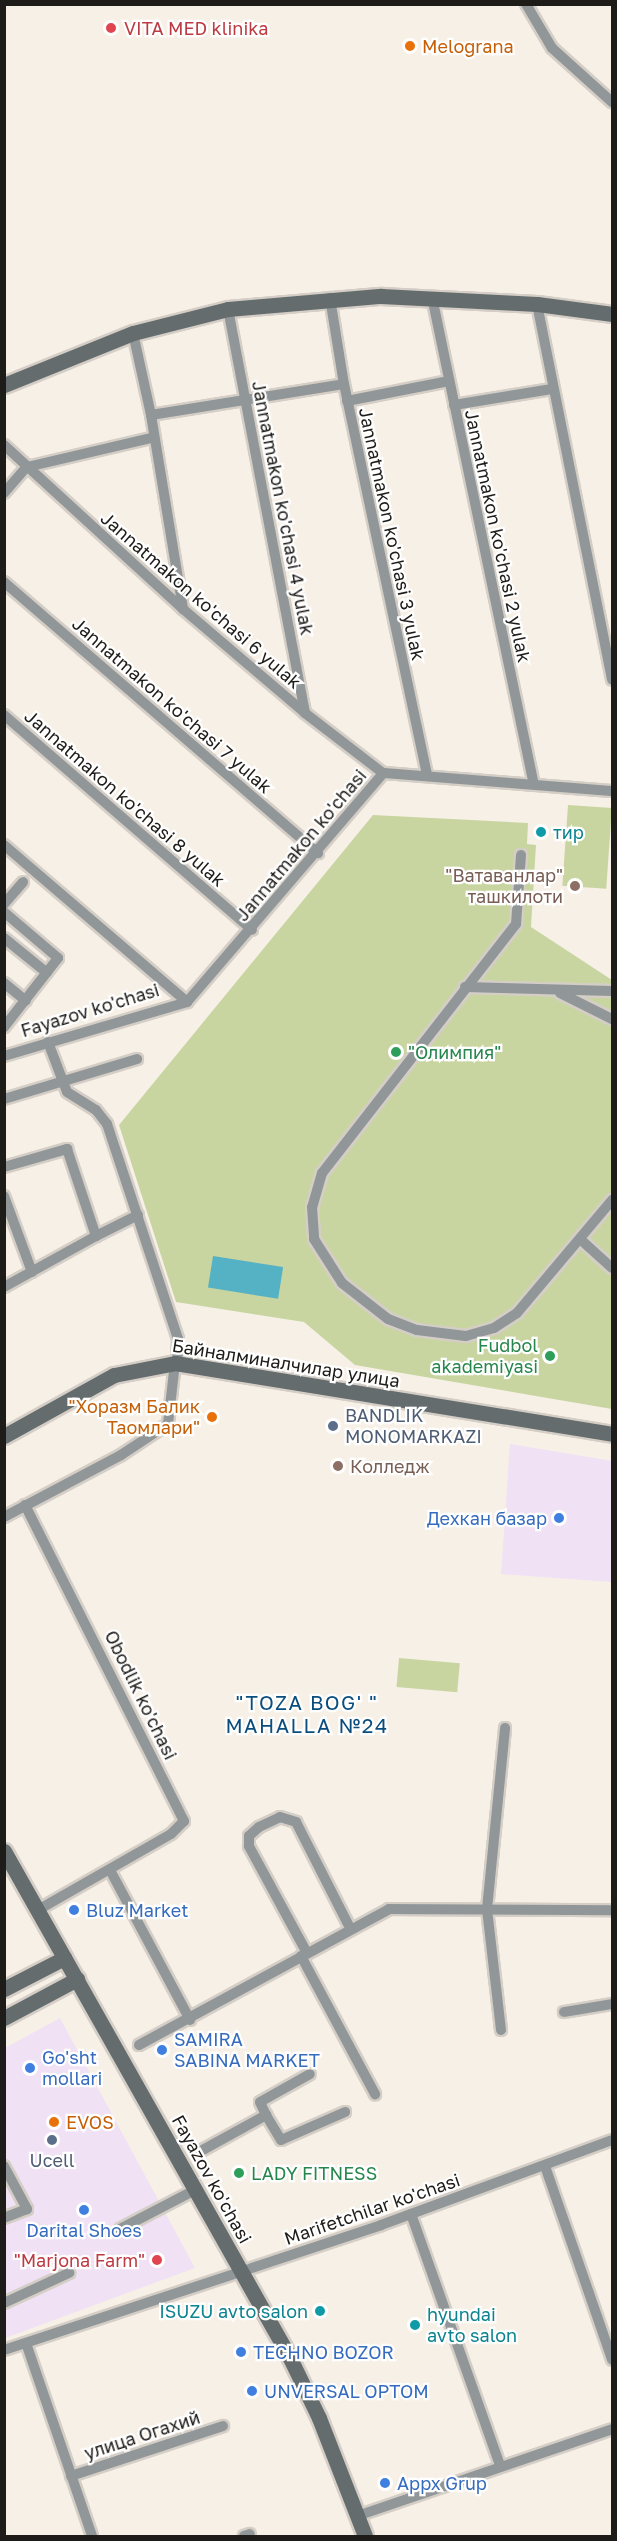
<!DOCTYPE html>
<meta charset="utf-8">
<style>
body{margin:0}
#map{position:relative;width:617px;height:2541px;overflow:hidden;background:#f7f0e7;font-family:"Golos Text",sans-serif}
div>[style]{position:absolute}
.commercial>*{inset:0;background:#f0e1f5}
.green>*{inset:0;background:#c9d5a1;transform-origin:0 0}
.water>*{inset:0;background:#55b2c5;transform-origin:0 0}
.roads{filter:drop-shadow(2px 0 #d4cec6) drop-shadow(-2px 0 #d4cec6) drop-shadow(0 2px #d4cec6) drop-shadow(0 -2px #d4cec6)}
.street>*{height:10px;margin:-5px;padding:0 5px;transform-origin:5px;border-radius:5px;background:#919798}
.secondary>*{height:15px;margin:-7.5px;padding:0 7.5px;transform-origin:7.5px;border-radius:7.5px;background:#646c6d}
.dots>*{width:16px;height:16px;translate:-50% -50%;box-sizing:border-box;border:3px solid #fff;border-radius:50%}
span{translate:-50% -50%;white-space:nowrap;text-align:center;line-height:1.15;-webkit-text-stroke:4.5px #fff;paint-order:stroke}
.health-label{font-size:18px;color:#be3a42}
.left{translate:0 -50%;text-align:left}
.right{translate:-100% -50%;text-align:right}
.food-label{font-size:18px;color:#c56008}
.street-label{font-size:18px;color:#1e1c19}
.culture-label{font-size:18px;color:#0d838f}
.education-label{font-size:18px;color:#785e54}
.leisure-label{font-size:18px;color:#27864d}
.service-label{font-size:18px;color:#4e5e75}
.shop-label{font-size:18px;color:#366cbe}
.neighbourhood-label{font-size:20px;color:#0b4d7d;letter-spacing:1.5px}
.frame{position:absolute;inset:0;border:6px solid #1e1c19;pointer-events:none}
</style>
<div id="map">
<div class="commercial">
<div style="clip-path:polygon(510px 1444px,612px 1461px,612px 1582px,501px 1574px)"></div>
<div style="clip-path:polygon(60px 2018px,195px 2268px,5px 2338px,5px 2048px)"></div>
</div>
<div class="green">
<div style="left:568px;top:805px;width:44px;height:81px;rotate:4deg"></div>
<div style="clip-path:polygon(373px 815px,528px 823px,527px 844px,536px 845px,531px 927px,612px 980px,612px 1409px,355px 1365px,304px 1322px,176px 1302px,119px 1125px)"></div>
<div style="left:399px;top:1658px;width:61px;height:29px;rotate:5deg"></div>
</div>
<div class="water">
<div style="left:213px;top:1256px;width:71px;height:32px;rotate:9deg"></div>
</div>
<div class="roads">
<div class="street">
<div style="left:526px;top:4px;width:51px;rotate:59.4deg"></div>
<div style="left:552px;top:48px;width:81px;rotate:42deg"></div>
<div style="left:432px;top:297px;width:495px;rotate:78.2deg"></div>
<div style="left:330px;top:298px;width:87px;rotate:80.8deg"></div>
<div style="left:344px;top:384px;width:400px;rotate:78deg"></div>
<div style="left:537px;top:304px;width:383px;rotate:78.7deg"></div>
<div style="left:228px;top:309px;width:411px;rotate:79.2deg"></div>
<div style="left:133px;top:333px;width:84px;rotate:77.6deg"></div>
<div style="left:151px;top:415px;width:197px;rotate:80.6deg"></div>
<div style="left:347px;top:401px;width:104px;rotate:-11.1deg"></div>
<div style="left:454px;top:405px;width:99px;rotate:-9.3deg"></div>
<div style="left:151px;top:415px;width:195px;rotate:-9.1deg"></div>
<div style="left:4px;top:445px;width:243px;rotate:42.5deg"></div>
<div style="left:183px;top:609px;width:160px;rotate:40.4deg"></div>
<div style="left:305px;top:713px;width:98px;rotate:37.6deg"></div>
<div style="left:4px;top:493px;width:35px;rotate:-49deg"></div>
<div style="left:27px;top:467px;width:128px;rotate:-13.1deg"></div>
<div style="left:4px;top:582px;width:415px;rotate:40.8deg"></div>
<div style="left:4px;top:715px;width:328px;rotate:40.9deg"></div>
<div style="left:4px;top:845px;width:241px;rotate:40.6deg"></div>
<div style="left:521px;top:855px;width:69px;rotate:94.1deg"></div>
<div style="left:516px;top:924px;width:316px;rotate:127.9deg"></div>
<div style="left:322px;top:1173px;width:35px;rotate:106deg"></div>
<div style="left:312px;top:1207px;width:32px;rotate:86deg"></div>
<div style="left:314px;top:1239px;width:52px;rotate:57.5deg"></div>
<div style="left:342px;top:1283px;width:58px;rotate:38deg"></div>
<div style="left:388px;top:1319px;width:31px;rotate:21deg"></div>
<div style="left:417px;top:1330px;width:49px;rotate:7deg"></div>
<div style="left:466px;top:1336px;width:29px;rotate:-16deg"></div>
<div style="left:494px;top:1328px;width:27px;rotate:-33deg"></div>
<div style="left:517px;top:1313px;width:148px;rotate:-49.9deg"></div>
<div style="left:4px;top:904px;width:29px;rotate:-49deg"></div>
<div style="left:4px;top:912px;width:71px;rotate:40.4deg"></div>
<div style="left:58px;top:958px;width:88px;rotate:128deg"></div>
<div style="left:4px;top:938px;width:55px;rotate:39.1deg"></div>
<div style="left:4px;top:983px;width:28px;rotate:39deg"></div>
<div style="left:465px;top:987px;width:147px;rotate:1.6deg"></div>
<div style="left:560px;top:993px;width:58px;rotate:26.6deg"></div>
<div style="left:187px;top:1002px;width:301px;rotate:-49.4deg"></div>
<div style="left:383px;top:773px;width:230px;rotate:4.5deg"></div>
<div style="left:48px;top:1042px;width:53px;rotate:69.2deg"></div>
<div style="left:67px;top:1092px;width:34px;rotate:32deg"></div>
<div style="left:96px;top:1110px;width:18px;rotate:52deg"></div>
<div style="left:107px;top:1124px;width:226px;rotate:71.7deg"></div>
<div style="left:178px;top:1339px;width:24px;rotate:92deg"></div>
<div style="left:4px;top:1056px;width:191px;rotate:-16.4deg"></div>
<div style="left:4px;top:1099px;width:139px;rotate:-16.7deg"></div>
<div style="left:4px;top:1167px;width:66px;rotate:-15.9deg"></div>
<div style="left:67px;top:1149px;width:92px;rotate:71.6deg"></div>
<div style="left:96px;top:1236px;width:105px;rotate:151deg"></div>
<div style="left:4px;top:1196px;width:81px;rotate:69.8deg"></div>
<div style="left:96px;top:1236px;width:47px;rotate:-26.6deg"></div>
<div style="left:580px;top:1239px;width:43px;rotate:42.2deg"></div>
<div style="left:25px;top:1505px;width:354px;rotate:63.3deg"></div>
<div style="left:184px;top:1821px;width:18px;rotate:135deg"></div>
<div style="left:171px;top:1834px;width:153px;rotate:150.3deg"></div>
<div style="left:4px;top:1517px;width:132px;rotate:-27.9deg"></div>
<div style="left:121px;top:1455px;width:56px;rotate:-33.4deg"></div>
<div style="left:168px;top:1424px;width:61px;rotate:-83.5deg"></div>
<div style="left:110px;top:1870px;width:170px;rotate:61.9deg"></div>
<div style="left:307px;top:1953px;width:122px;rotate:-118.5deg"></div>
<div style="left:249px;top:1846px;width:10px;rotate:-90deg"></div>
<div style="left:249px;top:1836px;width:13px;rotate:-42deg"></div>
<div style="left:259px;top:1827px;width:23px;rotate:-25deg"></div>
<div style="left:280px;top:1817px;width:17px;rotate:17deg"></div>
<div style="left:296px;top:1822px;width:119px;rotate:63deg"></div>
<div style="left:301px;top:1956px;width:157px;rotate:61.8deg"></div>
<div style="left:564px;top:2012px;width:49px;rotate:-9.5deg"></div>
<div style="left:501px;top:2030px;width:122px;rotate:-96.6deg"></div>
<div style="left:487px;top:1909px;width:182px;rotate:-84.3deg"></div>
<div style="left:139px;top:2045px;width:285px;rotate:-28.5deg"></div>
<div style="left:389px;top:1909px;width:223px;rotate:0.3deg"></div>
<div style="left:266px;top:2115px;width:14px;rotate:-115deg"></div>
<div style="left:260px;top:2102px;width:57px;rotate:-29.2deg"></div>
<div style="left:199px;top:2152px;width:77px;rotate:-28.9deg"></div>
<div style="left:266px;top:2115px;width:29px;rotate:59deg"></div>
<div style="left:281px;top:2140px;width:70px;rotate:-23.6deg"></div>
<div style="left:4px;top:2166px;width:49px;rotate:61.9deg"></div>
<div style="left:27px;top:2209px;width:25px;rotate:159deg"></div>
<div style="left:545px;top:2166px;width:205px;rotate:70.9deg"></div>
<div style="left:411px;top:2214px;width:266px;rotate:70.5deg"></div>
<div style="left:120px;top:2229px;width:85px;rotate:-27.5deg"></div>
<div style="left:4px;top:2303px;width:72px;rotate:-24.8deg"></div>
<div style="left:26px;top:2343px;width:204px;rotate:71.1deg"></div>
<div style="left:4px;top:2350px;width:397px;rotate:-18.3deg"></div>
<div style="left:381px;top:2225px;width:246px;rotate:-20.2deg"></div>
<div style="left:71px;top:2476px;width:160px;rotate:-18.2deg"></div>
<div style="left:357px;top:2516px;width:269px;rotate:-18.8deg"></div>
<div style="left:244px;top:2536px;width:6px;rotate:-18deg"></div>
</div>
<div class="secondary">
<div style="left:4px;top:385px;width:139px;rotate:-22deg"></div>
<div style="left:133px;top:333px;width:98px;rotate:-14.2deg"></div>
<div style="left:228px;top:309px;width:154px;rotate:-4.9deg"></div>
<div style="left:381px;top:296px;width:156px;rotate:2.9deg"></div>
<div style="left:537px;top:304px;width:76px;rotate:7.6deg"></div>
<div style="left:4px;top:1436px;width:126px;rotate:-29deg"></div>
<div style="left:114px;top:1375px;width:62px;rotate:-11.1deg"></div>
<div style="left:175px;top:1363px;width:443px;rotate:9.2deg"></div>
<div style="left:4px;top:1851px;width:582px;rotate:60.57deg"></div>
<div style="left:290px;top:2358px;width:67px;rotate:64.2deg"></div>
<div style="left:319px;top:2418px;width:127px;rotate:68.7deg"></div>
<div style="left:4px;top:1989px;width:68px;rotate:-27.3deg"></div>
<div style="left:4px;top:2018px;width:83px;rotate:-28.1deg"></div>
</div>
</div>
<div class="dots">
<div style="left:111px;top:28px;background:#e0444e"></div>
<div style="left:410px;top:46px;background:#e8710a"></div>
<div style="left:541px;top:832px;background:#0f9aa8"></div>
<div style="left:575px;top:886px;background:#8d6e63"></div>
<div style="left:396px;top:1052px;background:#2e9e5b"></div>
<div style="left:550px;top:1356px;background:#2e9e5b"></div>
<div style="left:212px;top:1417px;background:#e8710a"></div>
<div style="left:333px;top:1426px;background:#5c6f8a"></div>
<div style="left:338px;top:1466px;background:#8d6e63"></div>
<div style="left:559px;top:1518px;background:#3f7fe0"></div>
<div style="left:74px;top:1910px;background:#3f7fe0"></div>
<div style="left:162px;top:2050px;background:#3f7fe0"></div>
<div style="left:30px;top:2068px;background:#3f7fe0"></div>
<div style="left:54px;top:2122px;background:#e8710a"></div>
<div style="left:52px;top:2140px;background:#5c6f8a"></div>
<div style="left:239px;top:2173px;background:#2e9e5b"></div>
<div style="left:84px;top:2210px;background:#3f7fe0"></div>
<div style="left:157px;top:2260px;background:#e0444e"></div>
<div style="left:320px;top:2311px;background:#0f9aa8"></div>
<div style="left:415px;top:2325px;background:#0f9aa8"></div>
<div style="left:241px;top:2352px;background:#3f7fe0"></div>
<div style="left:252px;top:2391px;background:#3f7fe0"></div>
<div style="left:385px;top:2483px;background:#3f7fe0"></div>
</div>
<div class="health-label">
<span class="left" style="left:124px;top:28px">VITA MED klinika</span>
<span class="right" style="left:145px;top:2260px">"Marjona Farm"</span>
</div>
<div class="food-label">
<span class="left" style="left:422px;top:46px">Melograna</span>
<span class="right" style="left:200px;top:1417px">"Хоразм Балик<br>Таомлари"</span>
<span class="left" style="left:66px;top:2122px">EVOS</span>
</div>
<div class="street-label">
<span style="left:283px;top:508px;rotate:79deg">Jannatmakon ko'chasi 4 yulak</span>
<span style="left:392px;top:534px;rotate:78deg">Jannatmakon ko'chasi 3 yulak</span>
<span style="left:498px;top:536px;rotate:78deg">Jannatmakon ko'chasi 2 yulak</span>
<span style="left:201px;top:600px;rotate:41deg">Jannatmakon ko'chasi 6 yulak</span>
<span style="left:172px;top:705px;rotate:41deg">Jannatmakon ko'chasi 7 yulak</span>
<span style="left:125px;top:798px;rotate:41deg">Jannatmakon ko'chasi 8 yulak</span>
<span style="left:301px;top:845px;rotate:-50deg">Jannatmakon ko'chasi</span>
<span style="left:90px;top:1010px;rotate:-17deg">Fayazov ko'chasi</span>
<span style="left:286px;top:1363px;rotate:9deg">Байналминалчилар улица</span>
<span style="left:141px;top:1695px;rotate:64deg">Obodlik ko'chasi</span>
<span style="left:212px;top:2179px;rotate:61deg">Fayazov ko'chasi</span>
<span style="left:372px;top:2209px;rotate:-19deg">Marifetchilar ko'chasi</span>
<span style="left:142px;top:2435px;rotate:-18deg">улица Огахий</span>
</div>
<div class="culture-label">
<span class="left" style="left:553px;top:832px">тир</span>
<span class="right" style="left:308px;top:2311px">ISUZU avto salon</span>
<span class="left" style="left:427px;top:2325px">hyundai<br>avto salon</span>
</div>
<div class="education-label">
<span class="right" style="left:563px;top:886px">"Ватаванлар"<br>ташкилоти</span>
<span class="left" style="left:350px;top:1466px">Колледж</span>
</div>
<div class="leisure-label">
<span class="left" style="left:408px;top:1052px">"Олимпия"</span>
<span class="right" style="left:538px;top:1356px">Fudbol<br>akademiyasi</span>
<span class="left" style="left:251px;top:2173px">LADY FITNESS</span>
</div>
<div class="service-label">
<span class="left" style="left:345px;top:1426px">BANDLIK<br>MONOMARKAZI</span>
<span style="left:52px;top:2160px">Ucell</span>
</div>
<div class="shop-label">
<span class="right" style="left:547px;top:1518px">Дехкан базар</span>
<span class="left" style="left:86px;top:1910px">Bluz Market</span>
<span class="left" style="left:174px;top:2050px">SAMIRA<br>SABINA MARKET</span>
<span class="left" style="left:42px;top:2068px">Go'sht<br>mollari</span>
<span style="left:84px;top:2230px">Darital Shoes</span>
<span class="left" style="left:253px;top:2352px">TECHNO BOZOR</span>
<span class="left" style="left:264px;top:2391px">UNVERSAL OPTOM</span>
<span class="left" style="left:397px;top:2483px">Appx Grup</span>
</div>
<div class="neighbourhood-label">
<span style="left:307px;top:1714px">"TOZA BOG' "<br>MAHALLA №24</span>
</div>
<div class="frame"></div>
</div>
